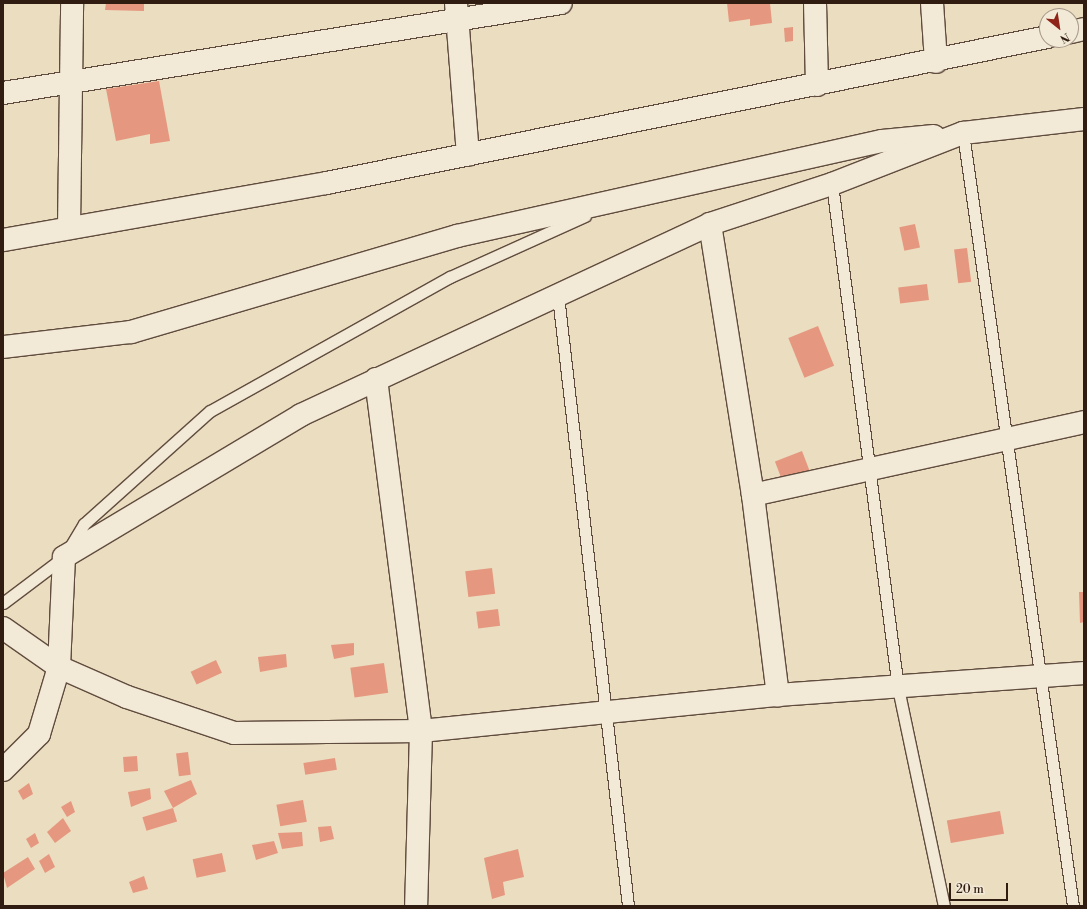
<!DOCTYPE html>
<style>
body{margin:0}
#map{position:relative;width:1087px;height:909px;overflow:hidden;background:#ebddc0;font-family:"Libre Bodoni",serif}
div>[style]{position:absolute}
.building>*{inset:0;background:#e5987f;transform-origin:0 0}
.roads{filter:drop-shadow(1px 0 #604c3e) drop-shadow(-1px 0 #604c3e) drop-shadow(0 1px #604c3e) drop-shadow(0 -1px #604c3e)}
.lane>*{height:11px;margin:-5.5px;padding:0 5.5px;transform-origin:5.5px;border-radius:5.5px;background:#f2e9d6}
.street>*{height:22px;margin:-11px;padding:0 11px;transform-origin:11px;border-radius:11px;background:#f2e9d6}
span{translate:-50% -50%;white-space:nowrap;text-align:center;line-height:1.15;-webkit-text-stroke:3px #f2e9d6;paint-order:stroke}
.frame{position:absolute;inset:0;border:4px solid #311c12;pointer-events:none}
.north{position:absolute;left:1039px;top:8px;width:40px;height:40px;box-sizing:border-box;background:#f2e9d6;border:1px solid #a59788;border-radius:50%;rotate:150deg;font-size:11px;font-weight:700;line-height:16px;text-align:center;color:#311c12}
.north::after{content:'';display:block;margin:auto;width:14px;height:18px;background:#8f2418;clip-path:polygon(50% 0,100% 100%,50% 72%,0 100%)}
.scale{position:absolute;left:949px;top:883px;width:59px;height:18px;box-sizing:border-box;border:2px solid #311c12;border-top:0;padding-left:5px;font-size:12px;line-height:14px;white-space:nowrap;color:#311c12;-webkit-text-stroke:3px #f2e9d6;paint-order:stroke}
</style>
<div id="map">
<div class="building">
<div style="clip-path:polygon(106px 3px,144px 3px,144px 11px,105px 10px)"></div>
<div style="clip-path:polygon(727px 3px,770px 3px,772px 23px,750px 26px,750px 19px,729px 22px)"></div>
<div style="clip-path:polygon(793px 27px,793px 41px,785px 42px,784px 28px)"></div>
<div style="clip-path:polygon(159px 81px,170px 141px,150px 144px,150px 134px,116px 141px,106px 89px)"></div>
<div style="left:915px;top:224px;width:24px;height:16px;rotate:78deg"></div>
<div style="left:967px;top:248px;width:34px;height:13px;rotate:83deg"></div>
<div style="left:927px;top:284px;width:16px;height:29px;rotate:83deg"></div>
<div style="left:818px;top:326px;width:43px;height:32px;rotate:68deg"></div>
<div style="left:802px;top:451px;width:26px;height:29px;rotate:69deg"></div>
<div style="left:492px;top:568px;width:26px;height:27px;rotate:83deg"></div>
<div style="clip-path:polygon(1079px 592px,1084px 592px,1084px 622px,1080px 623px)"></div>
<div style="left:498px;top:609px;width:17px;height:22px;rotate:83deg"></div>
<div style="clip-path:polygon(354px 643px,354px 655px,334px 659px,331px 645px)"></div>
<div style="clip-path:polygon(286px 654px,287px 667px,260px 672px,258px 657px)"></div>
<div style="left:216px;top:660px;width:14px;height:28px;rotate:65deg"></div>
<div style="left:384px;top:663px;width:30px;height:34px;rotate:82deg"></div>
<div style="left:188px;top:752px;width:23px;height:12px;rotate:83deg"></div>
<div style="left:137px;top:756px;width:15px;height:14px;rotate:86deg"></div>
<div style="left:335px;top:758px;width:12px;height:32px;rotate:81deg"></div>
<div style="clip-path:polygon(191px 780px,197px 794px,173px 808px,164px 791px)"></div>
<div style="clip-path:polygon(29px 783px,33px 794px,23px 800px,18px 791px)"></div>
<div style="clip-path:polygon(150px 788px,151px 799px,131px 807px,128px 792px)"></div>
<div style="left:303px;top:800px;width:22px;height:27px;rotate:80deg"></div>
<div style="clip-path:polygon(71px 801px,75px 812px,67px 817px,61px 807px)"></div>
<div style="left:173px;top:808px;width:14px;height:32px;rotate:73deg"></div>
<div style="left:1000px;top:811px;width:23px;height:54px;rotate:80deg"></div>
<div style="clip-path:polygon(63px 818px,71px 831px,55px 843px,47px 832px)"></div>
<div style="clip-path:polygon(331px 826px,334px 839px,320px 842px,318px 827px)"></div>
<div style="clip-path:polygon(302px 832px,303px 846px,282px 849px,278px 833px)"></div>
<div style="clip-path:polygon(35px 833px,39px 843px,31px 848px,26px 839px)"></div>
<div style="clip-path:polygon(274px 841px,278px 853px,256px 860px,252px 845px)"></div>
<div style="clip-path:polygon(518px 849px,524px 877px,503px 882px,505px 895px,492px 899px,484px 858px)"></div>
<div style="left:222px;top:853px;width:19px;height:30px;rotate:78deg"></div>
<div style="clip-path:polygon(49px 854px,55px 867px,45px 873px,39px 861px)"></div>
<div style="clip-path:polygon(28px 857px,35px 869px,7px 888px,3px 873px)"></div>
<div style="clip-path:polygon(144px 876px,148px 889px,133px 893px,129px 882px)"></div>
</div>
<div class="roads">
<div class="lane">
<div style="left:963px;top:133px;width:781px;rotate:81.9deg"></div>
<div style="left:832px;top:184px;width:508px;rotate:82.54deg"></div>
<div style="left:898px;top:688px;width:223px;rotate:78.1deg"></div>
<div style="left:558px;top:296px;width:614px;rotate:83.45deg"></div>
<div style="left:3px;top:603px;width:76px;rotate:-37deg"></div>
<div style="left:64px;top:557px;width:39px;rotate:-59deg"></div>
<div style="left:84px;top:524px;width:169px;rotate:-41.9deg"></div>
<div style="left:210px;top:411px;width:275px;rotate:-29.2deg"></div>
<div style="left:450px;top:277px;width:148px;rotate:-24.3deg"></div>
</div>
<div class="street">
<div style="left:456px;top:3px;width:152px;rotate:85.5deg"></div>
<div style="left:815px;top:3px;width:82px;rotate:88.6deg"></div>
<div style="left:932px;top:3px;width:59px;rotate:86.1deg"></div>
<div style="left:1071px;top:32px;width:13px;rotate:-13deg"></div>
<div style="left:3px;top:93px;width:565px;rotate:-9.16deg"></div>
<div style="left:710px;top:224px;width:274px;rotate:81deg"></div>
<div style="left:753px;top:495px;width:202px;rotate:82.9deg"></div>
<div style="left:69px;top:228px;width:225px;rotate:-89.2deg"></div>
<div style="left:3px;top:240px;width:329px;rotate:-10deg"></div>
<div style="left:327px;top:183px;width:735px;rotate:-11.46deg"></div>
<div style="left:3px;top:347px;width:129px;rotate:-6.7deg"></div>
<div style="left:131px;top:332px;width:340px;rotate:-16.4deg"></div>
<div style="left:457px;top:236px;width:435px;rotate:-12.6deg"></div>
<div style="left:882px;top:141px;width:52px;rotate:-5.5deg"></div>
<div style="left:376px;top:379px;width:355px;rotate:82.7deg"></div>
<div style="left:421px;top:731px;width:175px;rotate:91.6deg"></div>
<div style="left:753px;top:495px;width:339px;rotate:-12.4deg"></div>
<div style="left:3px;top:628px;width:68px;rotate:34.9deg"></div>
<div style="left:59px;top:667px;width:74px;rotate:23.8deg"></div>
<div style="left:127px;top:697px;width:113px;rotate:18.6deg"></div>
<div style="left:234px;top:733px;width:187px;rotate:-0.6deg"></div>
<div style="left:421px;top:731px;width:359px;rotate:-5.8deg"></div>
<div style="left:778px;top:695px;width:307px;rotate:-4.1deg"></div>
<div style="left:3px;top:770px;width:51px;rotate:-45deg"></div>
<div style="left:39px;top:734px;width:70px;rotate:-73.4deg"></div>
<div style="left:59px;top:667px;width:110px;rotate:-87.4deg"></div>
<div style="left:64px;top:557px;width:276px;rotate:-30.9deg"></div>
<div style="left:301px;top:415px;width:451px;rotate:-25deg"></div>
<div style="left:710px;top:224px;width:128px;rotate:-18.2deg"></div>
<div style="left:832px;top:184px;width:141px;rotate:-21.3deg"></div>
<div style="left:963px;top:133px;width:122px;rotate:-6.6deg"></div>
</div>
</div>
<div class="frame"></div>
<div class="north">N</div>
<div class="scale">20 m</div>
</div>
